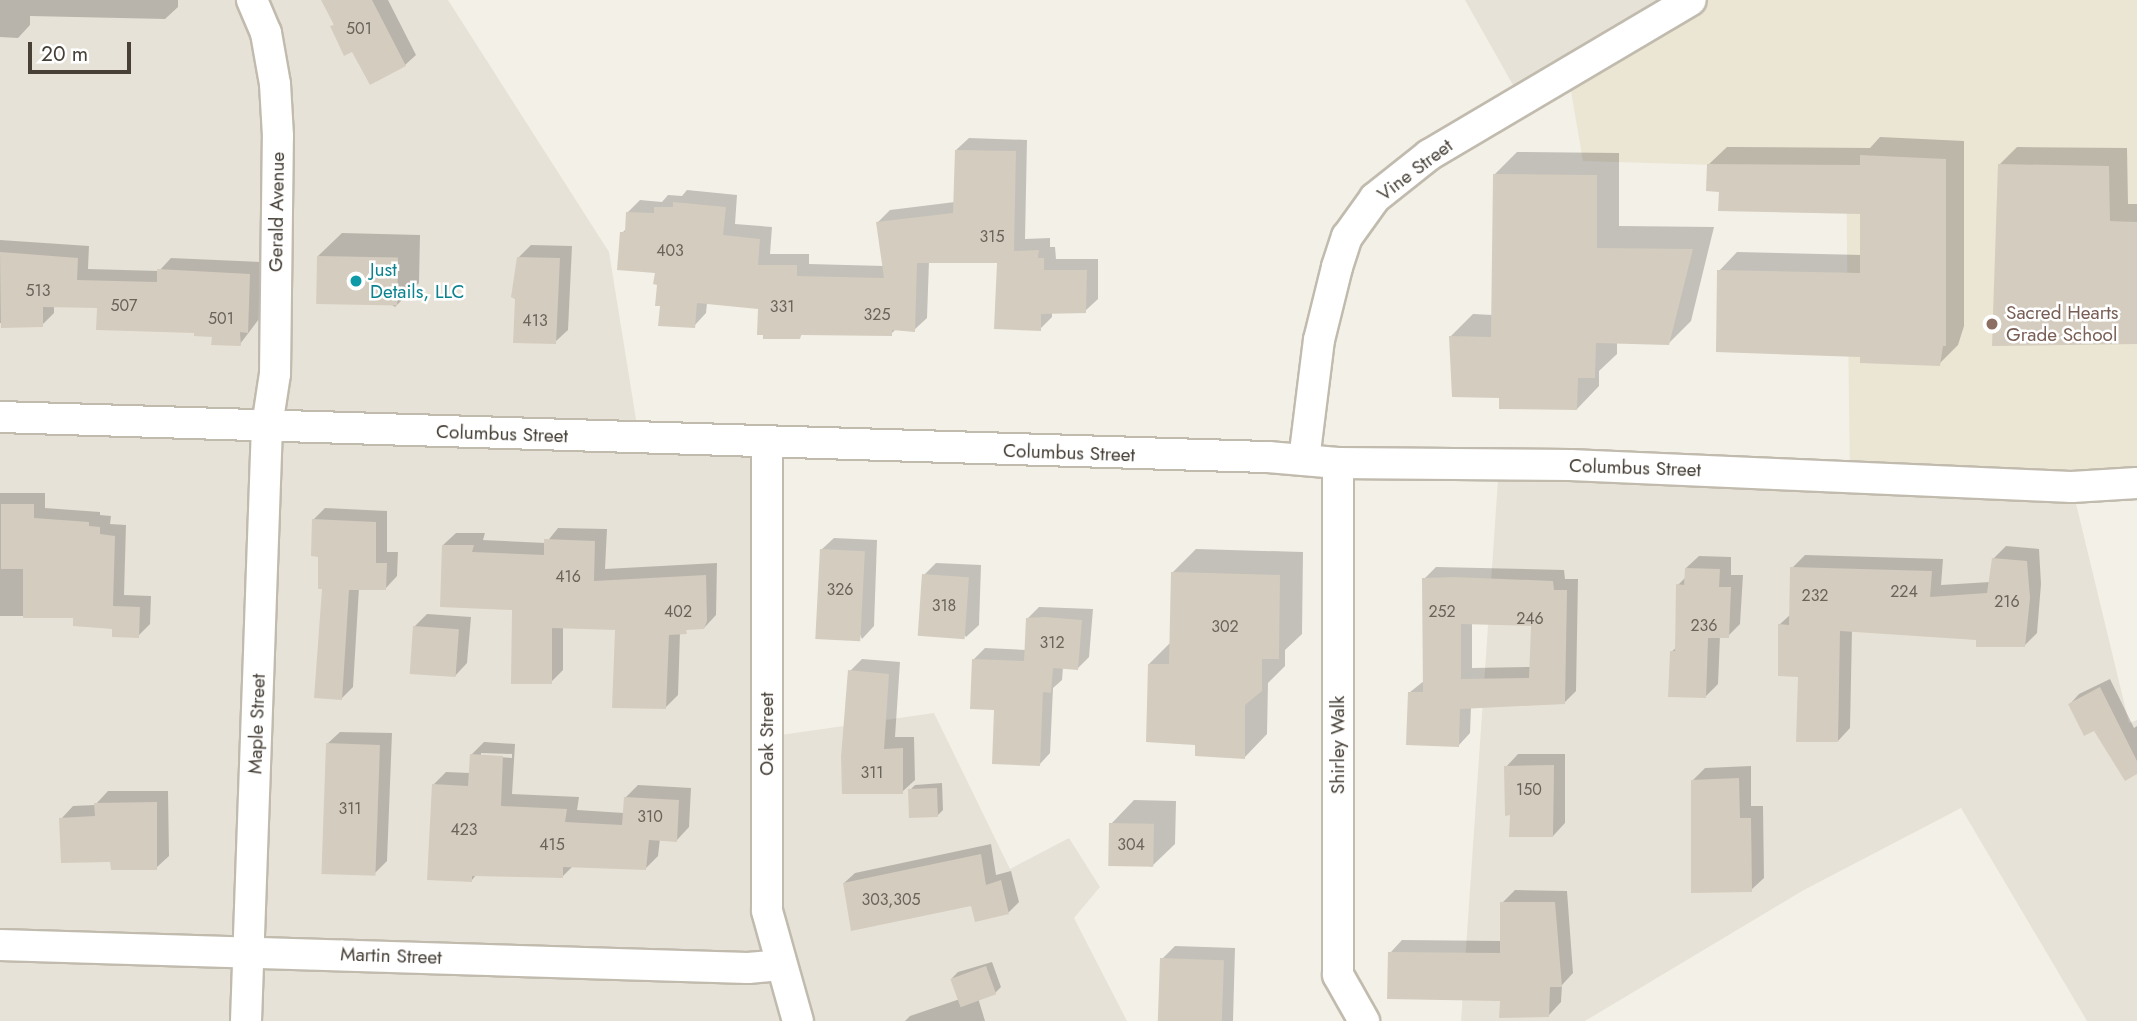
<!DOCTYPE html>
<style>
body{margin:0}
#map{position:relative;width:2137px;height:1021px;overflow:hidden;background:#f3f0e8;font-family:Jost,sans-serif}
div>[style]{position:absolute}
.residential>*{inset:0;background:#e7e2d7}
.education>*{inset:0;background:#ebe5d3}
.shadow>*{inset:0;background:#0003}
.building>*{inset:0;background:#d4ccbe;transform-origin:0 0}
.roads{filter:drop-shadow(2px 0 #c1bbae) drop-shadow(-2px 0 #c1bbae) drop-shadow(0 2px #c1bbae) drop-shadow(0 -2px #c1bbae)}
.street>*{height:30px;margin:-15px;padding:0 15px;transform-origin:15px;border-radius:15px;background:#fff}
.dots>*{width:19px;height:19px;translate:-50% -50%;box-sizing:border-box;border:4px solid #fff;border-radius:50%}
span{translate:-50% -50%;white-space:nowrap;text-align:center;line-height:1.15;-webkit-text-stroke:5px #fff;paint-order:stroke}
.number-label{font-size:16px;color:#6a6359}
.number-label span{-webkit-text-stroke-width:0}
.street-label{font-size:19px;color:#464037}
.culture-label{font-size:19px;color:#0d838f}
.left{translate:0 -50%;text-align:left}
.education-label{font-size:19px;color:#785e54}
.scale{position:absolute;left:28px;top:42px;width:103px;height:32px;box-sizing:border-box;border:4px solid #464037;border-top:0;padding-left:9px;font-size:21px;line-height:24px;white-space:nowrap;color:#464037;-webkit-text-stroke:5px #fff;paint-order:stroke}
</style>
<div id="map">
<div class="residential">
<div style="clip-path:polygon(0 0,448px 0,609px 252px,639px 438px,767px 443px,767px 737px,934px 713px,1010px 869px,1069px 838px,1100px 887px,1074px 918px,1127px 1021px,0 1021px)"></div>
<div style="clip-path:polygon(1465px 0,1691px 0,1522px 101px)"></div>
<div style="clip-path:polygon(1499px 465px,2072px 487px,2129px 723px,2137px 720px,2137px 1021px,2087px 1021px,1961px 808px,1802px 891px,1585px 1021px,1461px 1021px)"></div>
</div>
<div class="education">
<div style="clip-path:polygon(1691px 0,2137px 0,2137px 480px,1850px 479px,1846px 169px,1583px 161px,1568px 74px)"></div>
</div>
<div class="shadow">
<div style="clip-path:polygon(0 0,178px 0,178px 7px,165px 19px,30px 16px,30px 25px,18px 38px,0 37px)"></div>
<div style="clip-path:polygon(323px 0,388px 0,416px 55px,405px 65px,370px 83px,352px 50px,332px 27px,335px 23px)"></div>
<div style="clip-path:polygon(1880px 137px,1964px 141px,1964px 326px,1958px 345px,1939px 364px,1862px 355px,1719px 271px,1737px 252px,1862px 255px,1862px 212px,1720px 191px,1708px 165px,1727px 147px,1870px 148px)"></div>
<div style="clip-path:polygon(969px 138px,1027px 140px,1025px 239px,1050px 238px,1050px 247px,1055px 247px,1056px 259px,1098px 259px,1098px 299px,1085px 311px,1052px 312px,1052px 317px,1040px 329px,999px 261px,929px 261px,927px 318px,914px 330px,896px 329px,891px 334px,803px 333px,800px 337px,760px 308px,707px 303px,706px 313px,694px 326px,661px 305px,657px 272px,622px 233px,627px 228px,627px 213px,640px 200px,662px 202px,668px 195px,682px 196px,687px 190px,737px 195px,735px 224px,772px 227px,770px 254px,809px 254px,809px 264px,884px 266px,878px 222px,890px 210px,955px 202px,956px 150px)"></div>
<div style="clip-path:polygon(2017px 147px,2127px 148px,2128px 204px,2137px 204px,2137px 343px,1999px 165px)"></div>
<div style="clip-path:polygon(1517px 152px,1619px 153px,1619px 226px,1714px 227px,1691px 321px,1669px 343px,1617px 342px,1617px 354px,1599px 371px,1599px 386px,1577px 409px,1501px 397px,1450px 337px,1473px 314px,1493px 315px,1494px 175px)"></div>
<div style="clip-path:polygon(342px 233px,420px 235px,419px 283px,395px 307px,318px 256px)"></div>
<div style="clip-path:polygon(0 240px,89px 246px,88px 269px,159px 271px,171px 258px,261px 262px,259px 319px,240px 344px,99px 306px,54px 305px,54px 313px,42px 325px,0 323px)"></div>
<div style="clip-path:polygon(531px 245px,572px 246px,568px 330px,555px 342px,512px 296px,519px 257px)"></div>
<div style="clip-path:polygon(0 493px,45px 493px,45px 508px,100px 512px,100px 515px,111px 516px,110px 524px,126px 525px,124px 595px,151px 596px,150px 624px,138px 636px,75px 616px,0 616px)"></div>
<div style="clip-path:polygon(325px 508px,387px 511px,387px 552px,398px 552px,397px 576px,386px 588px,359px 588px,353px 687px,341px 699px,314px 519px)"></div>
<div style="clip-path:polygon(558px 528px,607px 529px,605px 569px,717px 563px,716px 615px,704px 628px,691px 628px,680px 633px,678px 695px,666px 707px,616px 628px,563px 627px,563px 670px,551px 682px,514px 608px,443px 545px,456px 533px,485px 533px,483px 540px,546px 543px)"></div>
<div style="clip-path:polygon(834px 538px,877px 540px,874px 626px,862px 639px,821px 550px)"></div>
<div style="clip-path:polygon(2006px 546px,2039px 549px,2041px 584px,2037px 633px,2024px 646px,1978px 638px,1852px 630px,1850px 728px,1838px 741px,1799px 675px,1779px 625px,1791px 614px,1792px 568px,1805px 555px,1943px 559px,1941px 585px,1990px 582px,1993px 559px)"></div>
<div style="clip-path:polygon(1196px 549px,1303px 552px,1302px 634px,1285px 650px,1285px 666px,1268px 683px,1267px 734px,1244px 758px,1197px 744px,1149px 664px,1171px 642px,1172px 573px)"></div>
<div style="clip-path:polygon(1699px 556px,1731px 557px,1731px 575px,1743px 575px,1740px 624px,1728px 636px,1720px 636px,1718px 684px,1705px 697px,1671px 652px,1677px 647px,1678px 585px,1686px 577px,1686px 568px)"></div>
<div style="clip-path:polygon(936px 563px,981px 565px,979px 625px,966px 637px,924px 575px)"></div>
<div style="clip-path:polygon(evenodd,1436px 567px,1564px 570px,1565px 579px,1578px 579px,1576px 691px,1565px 702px,1471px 707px,1470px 733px,1459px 745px,1410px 692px,1424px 681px,1424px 579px,1436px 567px,1472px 622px,1533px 624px,1531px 667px,1472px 668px,1472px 622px)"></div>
<div style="clip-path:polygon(1039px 607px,1093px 609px,1089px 657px,1078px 668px,1063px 667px,1062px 680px,1053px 688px,1050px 753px,1039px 765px,996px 709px,974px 659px,985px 648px,1026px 650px,1027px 619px)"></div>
<div style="clip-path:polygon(427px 614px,471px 617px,467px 663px,455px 676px,414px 627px)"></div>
<div style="clip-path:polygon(862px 659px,900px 662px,895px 737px,914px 737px,915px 780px,902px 792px,850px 671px)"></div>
<div style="clip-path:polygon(2110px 679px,2134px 728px,2137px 726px,2137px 773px,2070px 704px,2079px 694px)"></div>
<div style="clip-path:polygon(340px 732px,392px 733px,387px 861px,374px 874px,327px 744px)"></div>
<div style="clip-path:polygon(evenodd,484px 742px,515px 744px,512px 794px,579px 797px,577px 810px,624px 813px,625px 798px,638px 785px,691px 788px,689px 827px,677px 840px,660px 839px,658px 856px,646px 868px,573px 866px,562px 877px,477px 874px,472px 880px,433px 785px,446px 772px,470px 773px,471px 755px,484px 742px,481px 753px,512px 754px,512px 758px,481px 756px,481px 753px)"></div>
<div style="clip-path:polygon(1518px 754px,1565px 754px,1565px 823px,1553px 836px,1512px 812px,1506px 767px)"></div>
<div style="clip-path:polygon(1751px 766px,1751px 806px,1763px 806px,1764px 878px,1751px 890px,1692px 781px,1705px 768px)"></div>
<div style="clip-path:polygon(942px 783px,943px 810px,937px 816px,909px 791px,915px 785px)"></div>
<div style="clip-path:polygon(108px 791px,168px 791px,169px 856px,156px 868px,112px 860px,61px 819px,73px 806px,95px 805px)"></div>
<div style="clip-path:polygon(1134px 800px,1176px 801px,1175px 844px,1151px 867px,1111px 824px)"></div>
<div style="clip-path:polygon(991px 844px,996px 875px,1011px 871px,1019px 902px,1009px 912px,844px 883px,855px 873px)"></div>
<div style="clip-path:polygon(1515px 890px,1567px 891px,1573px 973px,1562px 985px,1561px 1002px,1549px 1015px,1390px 953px,1402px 940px,1502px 941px,1502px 903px)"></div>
<div style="clip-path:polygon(1175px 946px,1235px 948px,1233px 1021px,1160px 1021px,1162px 959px)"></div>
<div style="clip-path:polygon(992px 962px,1001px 987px,995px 993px,978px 998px,985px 1021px,905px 1021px,910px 1016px,960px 999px,952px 978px,958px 972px)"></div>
</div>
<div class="building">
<div style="clip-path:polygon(321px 0,372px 0,406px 66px,370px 85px,352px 52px,344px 56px,330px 26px,334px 25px)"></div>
<div style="clip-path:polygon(955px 150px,1016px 151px,1014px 251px,1039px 250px,1038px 258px,1044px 258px,1044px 270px,1087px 270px,1086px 313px,1041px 314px,1041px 331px,994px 329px,997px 263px,917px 263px,915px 332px,892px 330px,892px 336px,801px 335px,800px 339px,763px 339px,763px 335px,757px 335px,758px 309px,697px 303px,695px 328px,658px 326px,660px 306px,655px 306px,657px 285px,653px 284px,655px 273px,617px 270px,620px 232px,625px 232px,626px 212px,654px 213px,654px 207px,673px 207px,673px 202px,726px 207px,723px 235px,760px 239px,758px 265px,797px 265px,797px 276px,884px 278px,876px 222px,953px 213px)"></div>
<div style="clip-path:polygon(1860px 155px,1946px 159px,1946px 346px,1943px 346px,1940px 366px,1860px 363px,1860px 357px,1716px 352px,1717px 270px,1860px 273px,1860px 214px,1718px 211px,1719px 192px,1706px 191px,1707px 164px,1860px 165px)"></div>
<div style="clip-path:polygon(1998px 164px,2109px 166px,2110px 221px,2137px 222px,2137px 344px,1992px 346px)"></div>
<div style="clip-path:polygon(1493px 174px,1597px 175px,1597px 248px,1693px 249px,1669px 345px,1596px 343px,1595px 378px,1578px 378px,1577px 410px,1499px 409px,1499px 398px,1452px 397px,1449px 336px,1491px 337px)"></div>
<div style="clip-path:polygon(0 252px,78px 258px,77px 280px,157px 282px,157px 269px,250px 274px,248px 333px,240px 332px,241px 346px,211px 345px,212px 337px,194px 336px,194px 333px,96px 330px,97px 308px,43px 307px,43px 327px,1px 328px)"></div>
<div style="left:317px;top:256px;width:81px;height:48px;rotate:1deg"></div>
<div style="clip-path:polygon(517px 257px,560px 258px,556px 344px,513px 343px,515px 299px,511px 297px)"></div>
<div style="clip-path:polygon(1px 504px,34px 504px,34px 518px,89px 522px,89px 526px,100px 527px,100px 534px,115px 536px,113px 606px,140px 607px,139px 638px,112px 637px,112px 629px,73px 626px,73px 618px,23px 618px,23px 569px,1px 569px)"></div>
<div style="clip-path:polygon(312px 519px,376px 522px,376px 563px,387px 563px,386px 590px,349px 590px,342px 700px,314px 698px,322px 589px,318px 589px,318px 557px,311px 556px)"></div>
<div style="clip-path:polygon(544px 539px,595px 541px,594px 581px,706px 575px,707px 621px,704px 629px,686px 630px,687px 634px,669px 635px,666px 709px,612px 708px,615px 630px,552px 628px,552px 684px,511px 684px,512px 610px,440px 607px,442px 545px,474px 545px,472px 552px,544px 555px)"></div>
<div style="left:820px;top:549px;width:45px;height:90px;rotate:3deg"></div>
<div style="clip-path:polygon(1992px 558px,2027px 561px,2030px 598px,2025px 647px,1976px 647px,1976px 640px,1840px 631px,1838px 742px,1796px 742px,1798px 677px,1778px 676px,1778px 624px,1789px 625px,1790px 567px,1932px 571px,1930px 597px,1987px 593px)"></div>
<div style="clip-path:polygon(1685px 568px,1720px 569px,1719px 587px,1731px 587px,1729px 638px,1708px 638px,1706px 698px,1668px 697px,1670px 651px,1675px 651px,1676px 584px,1684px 585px)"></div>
<div style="clip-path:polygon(1171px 572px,1280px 575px,1279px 659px,1262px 659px,1262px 691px,1245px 705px,1245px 759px,1195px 756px,1195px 745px,1146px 742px,1148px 664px,1169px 664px)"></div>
<div style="left:922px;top:574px;width:47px;height:62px;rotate:4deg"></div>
<div style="clip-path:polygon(evenodd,1454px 577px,1553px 581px,1554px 590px,1567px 590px,1565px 704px,1460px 709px,1459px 747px,1406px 745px,1408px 692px,1423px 692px,1422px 578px,1454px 577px,1461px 624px,1531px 626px,1529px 678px,1461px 679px,1461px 624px)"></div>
<div style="clip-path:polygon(1045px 617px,1082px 620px,1078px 670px,1053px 668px,1051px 693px,1043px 692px,1040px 766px,992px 764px,994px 710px,970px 709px,972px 659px,1024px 661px,1026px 618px)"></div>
<div style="left:413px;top:626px;width:46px;height:48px;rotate:4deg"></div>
<div style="clip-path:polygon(848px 670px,889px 674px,884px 749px,903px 748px,903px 794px,842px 794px,841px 757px)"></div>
<div style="clip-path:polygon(2100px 687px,2137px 761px,2137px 774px,2125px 781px,2094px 731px,2084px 736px,2068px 704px)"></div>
<div style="left:326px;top:743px;width:54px;height:131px;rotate:2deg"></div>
<div style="clip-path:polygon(470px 754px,503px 756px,501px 806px,567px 809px,565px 822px,622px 825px,624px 797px,679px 800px,677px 842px,649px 840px,646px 870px,563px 867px,563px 878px,472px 876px,472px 882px,427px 880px,432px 784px,468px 786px)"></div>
<div style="clip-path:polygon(1554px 765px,1553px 837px,1509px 837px,1510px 815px,1505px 816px,1504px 766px)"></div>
<div style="clip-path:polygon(1739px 778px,1740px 818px,1751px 818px,1752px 892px,1691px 893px,1691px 780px)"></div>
<div style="left:937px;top:788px;width:29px;height:29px;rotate:88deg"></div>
<div style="clip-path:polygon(157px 802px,157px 870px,111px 870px,110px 862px,61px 863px,59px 818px,95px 816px,94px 803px)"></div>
<div style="left:1109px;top:823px;width:45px;height:43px;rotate:1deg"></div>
<div style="clip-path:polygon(981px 854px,986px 885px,1001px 880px,1009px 914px,975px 922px,971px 906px,851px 931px,843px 883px)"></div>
<div style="clip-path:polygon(1500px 902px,1555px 902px,1562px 987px,1550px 987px,1549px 1017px,1499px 1018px,1500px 1001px,1387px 999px,1388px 952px,1500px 953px)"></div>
<div style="left:1160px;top:958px;width:64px;height:63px;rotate:2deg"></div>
<div style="left:986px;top:966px;width:30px;height:38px;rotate:70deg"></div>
</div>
<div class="roads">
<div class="street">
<div style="left:0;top:417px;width:1269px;rotate:1.81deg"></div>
<div style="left:1268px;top:457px;width:70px;rotate:4.9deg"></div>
<div style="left:1338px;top:463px;width:232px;rotate:0.5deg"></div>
<div style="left:1570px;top:465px;width:502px;rotate:2.51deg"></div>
<div style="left:2072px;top:487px;width:65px;rotate:-3.5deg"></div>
<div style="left:767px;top:443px;width:468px;rotate:90deg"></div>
<div style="left:767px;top:911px;width:114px;rotate:74.3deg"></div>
<div style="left:1304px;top:460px;width:121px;rotate:-82.9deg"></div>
<div style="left:1319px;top:340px;width:75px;rotate:-76.1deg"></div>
<div style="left:1337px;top:267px;width:32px;rotate:-72deg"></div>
<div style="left:1347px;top:237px;width:48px;rotate:-54.3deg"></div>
<div style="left:1375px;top:198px;width:69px;rotate:-38.5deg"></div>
<div style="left:1429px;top:155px;width:304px;rotate:-30.6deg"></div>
<div style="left:1338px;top:463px;width:512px;rotate:90deg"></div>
<div style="left:1338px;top:975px;width:53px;rotate:60.5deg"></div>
<div style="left:0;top:945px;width:748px;rotate:1.76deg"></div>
<div style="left:748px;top:968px;width:33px;rotate:-5deg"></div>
<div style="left:246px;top:1021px;width:595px;rotate:-87.98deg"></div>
<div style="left:267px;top:426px;width:53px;rotate:-81.3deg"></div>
<div style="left:275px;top:374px;width:238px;rotate:-89.3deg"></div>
<div style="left:278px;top:136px;width:52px;rotate:-93.3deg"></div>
<div style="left:275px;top:84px;width:52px;rotate:-100deg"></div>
<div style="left:266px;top:33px;width:36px;rotate:-113deg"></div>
</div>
</div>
<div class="dots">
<div style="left:356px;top:281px;background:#0f9aa8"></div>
<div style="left:1992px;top:324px;background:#8d6e63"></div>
</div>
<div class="number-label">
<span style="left:359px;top:29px">501</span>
<span style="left:992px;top:237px">315</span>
<span style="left:670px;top:251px">403</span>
<span style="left:38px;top:291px">513</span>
<span style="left:124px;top:306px">507</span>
<span style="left:782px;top:307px">331</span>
<span style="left:877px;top:315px">325</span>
<span style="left:221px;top:319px">501</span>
<span style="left:535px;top:321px">413</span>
<span style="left:568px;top:577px">416</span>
<span style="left:840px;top:590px">326</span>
<span style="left:1904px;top:592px">224</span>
<span style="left:1815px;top:596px">232</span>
<span style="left:2007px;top:602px">216</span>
<span style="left:944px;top:606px">318</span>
<span style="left:678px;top:612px">402</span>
<span style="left:1442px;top:612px">252</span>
<span style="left:1530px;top:619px">246</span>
<span style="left:1704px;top:626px">236</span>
<span style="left:1225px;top:627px">302</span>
<span style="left:1052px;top:643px">312</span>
<span style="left:872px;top:773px">311</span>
<span style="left:1529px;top:790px">150</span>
<span style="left:350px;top:809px">311</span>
<span style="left:650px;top:817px">310</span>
<span style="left:464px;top:830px">423</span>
<span style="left:552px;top:845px">415</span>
<span style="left:1131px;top:845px">304</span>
<span style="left:891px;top:900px">303,305</span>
</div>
<div class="street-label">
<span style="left:1415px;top:170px;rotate:-37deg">Vine Street</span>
<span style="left:277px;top:212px;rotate:-89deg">Gerald Avenue</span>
<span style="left:502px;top:434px;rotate:2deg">Columbus Street</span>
<span style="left:1069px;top:453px;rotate:2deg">Columbus Street</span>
<span style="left:1635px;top:468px;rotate:2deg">Columbus Street</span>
<span style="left:257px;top:724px;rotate:-88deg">Maple Street</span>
<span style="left:767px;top:734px;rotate:-90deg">Oak Street</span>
<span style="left:1338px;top:745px;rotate:-90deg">Shirley Walk</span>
<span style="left:391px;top:956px;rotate:2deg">Martin Street</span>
</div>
<div class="culture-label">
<span class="left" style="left:370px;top:281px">Just<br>Details, LLC</span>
</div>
<div class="education-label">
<span class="left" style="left:2006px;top:324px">Sacred Hearts<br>Grade School</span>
</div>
<div class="scale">20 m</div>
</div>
